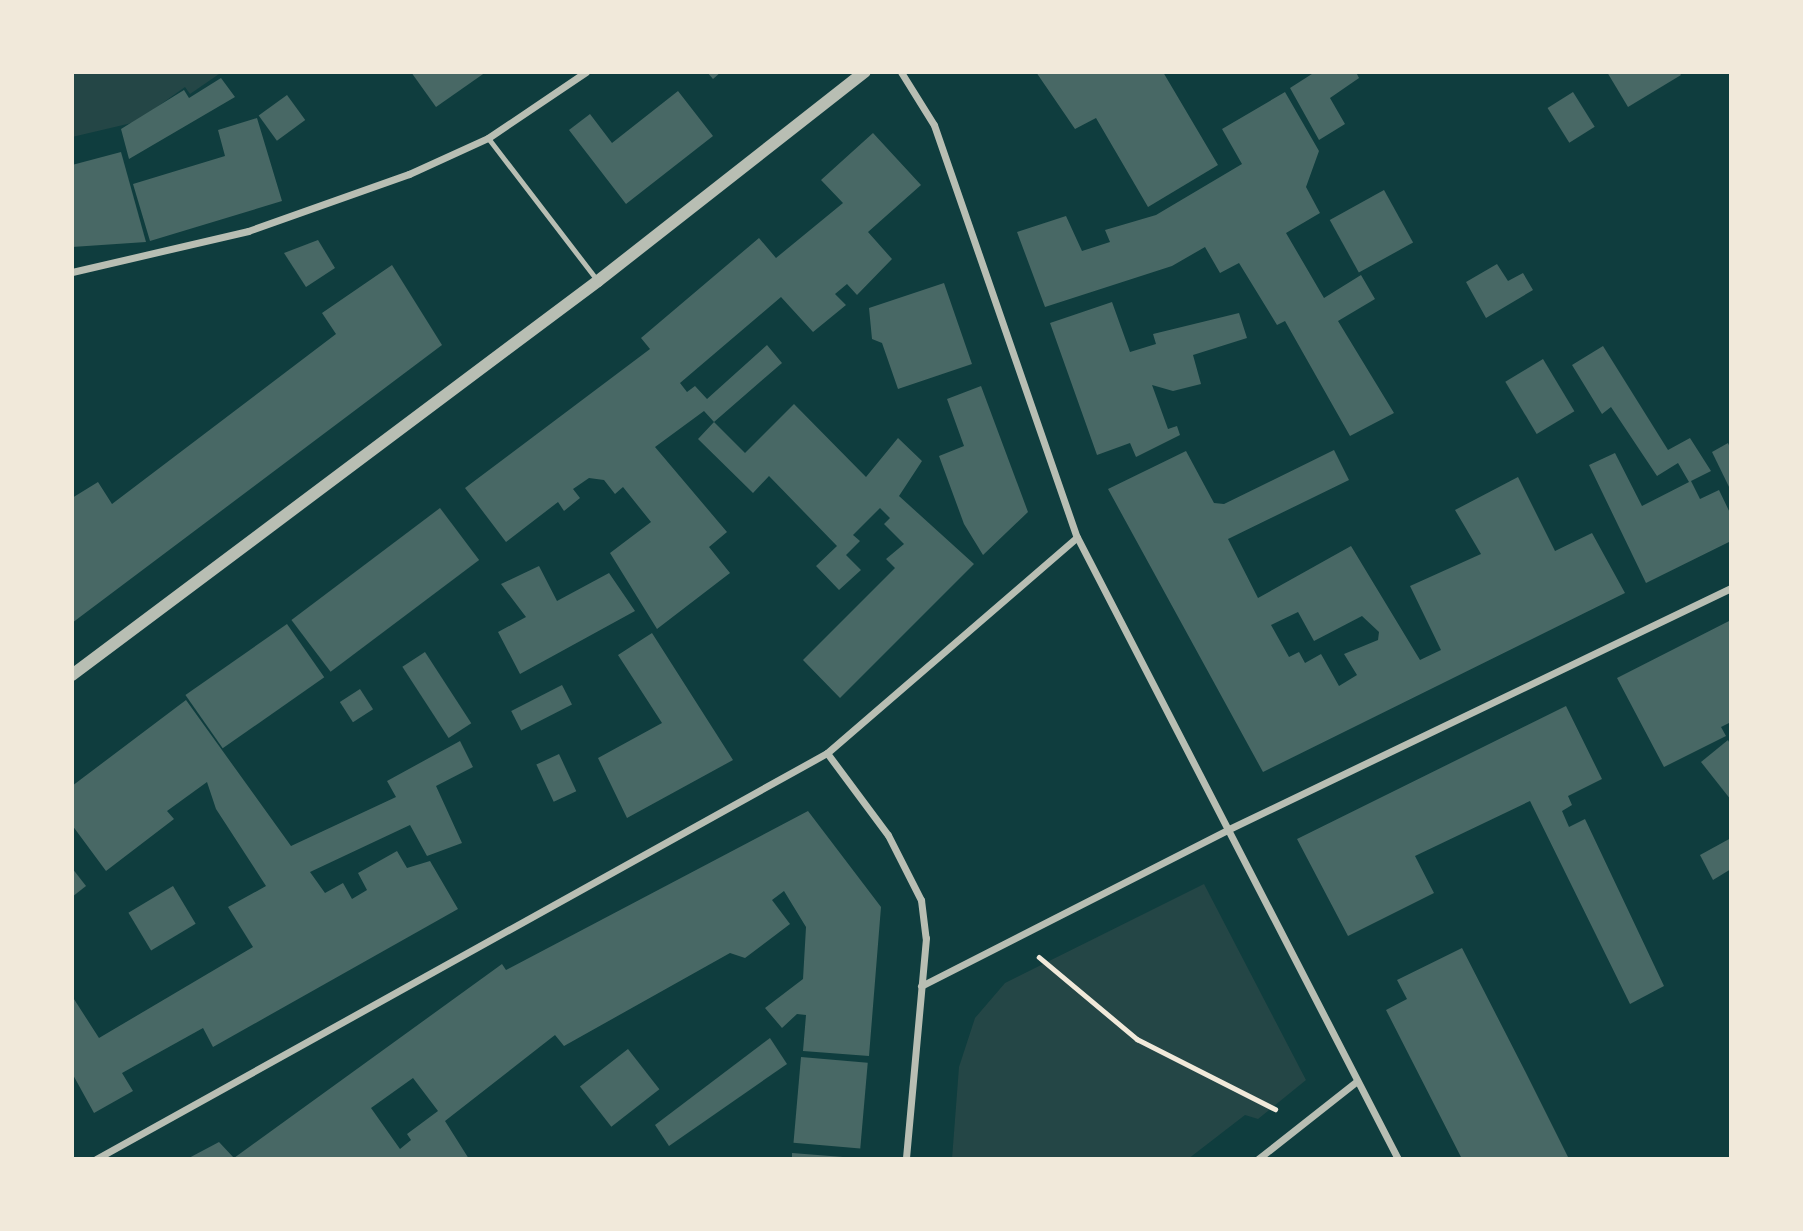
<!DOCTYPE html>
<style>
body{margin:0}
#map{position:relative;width:1803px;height:1231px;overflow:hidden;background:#0f3d3e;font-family:Raleway,sans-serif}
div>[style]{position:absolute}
.green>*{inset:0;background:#244646}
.building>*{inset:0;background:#486865;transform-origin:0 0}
.path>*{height:4.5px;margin:-2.25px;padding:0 2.25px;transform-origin:2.25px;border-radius:2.25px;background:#f1e9da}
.service>*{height:5px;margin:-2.5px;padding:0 2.5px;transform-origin:2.5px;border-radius:2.5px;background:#b8beb3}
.minor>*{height:7px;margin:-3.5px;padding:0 3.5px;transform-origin:3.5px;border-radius:3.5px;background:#b8beb3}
.tertiary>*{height:12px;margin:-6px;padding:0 6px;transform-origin:6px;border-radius:6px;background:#b8beb3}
span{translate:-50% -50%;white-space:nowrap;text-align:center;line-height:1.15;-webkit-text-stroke:7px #f1e9da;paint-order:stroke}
.frame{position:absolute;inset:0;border:74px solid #f1e9da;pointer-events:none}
</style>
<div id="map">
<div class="green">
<div style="clip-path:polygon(72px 72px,222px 72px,190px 94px,185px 87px,136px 122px,72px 137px)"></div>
<div style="clip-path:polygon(1204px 884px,1306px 1080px,1258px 1119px,1245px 1115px,1188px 1159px,952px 1159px,959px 1067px,975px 1018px,1005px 983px)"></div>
</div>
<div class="building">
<div style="clip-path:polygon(411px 72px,486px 72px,436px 107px)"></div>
<div style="clip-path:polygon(707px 72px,721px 72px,713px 79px)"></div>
<div style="clip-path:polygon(1036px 72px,1163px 72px,1218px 165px,1148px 207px,1096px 118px,1075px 129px)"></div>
<div style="clip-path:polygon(1315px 72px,1356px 72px,1359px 78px,1330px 98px,1345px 124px,1319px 140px,1290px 88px)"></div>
<div style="clip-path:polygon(1607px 72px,1679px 72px,1681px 75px,1628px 107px)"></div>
<div style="clip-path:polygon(221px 78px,235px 97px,129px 159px,121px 129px,184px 90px,189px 98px)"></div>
<div style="clip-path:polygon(678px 91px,713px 136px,626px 204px,569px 130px,590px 114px,612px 143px)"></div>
<div style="clip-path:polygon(1285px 92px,1319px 151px,1306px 187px,1320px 213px,1286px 233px,1324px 298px,1361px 275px,1375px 299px,1338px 321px,1394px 413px,1350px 436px,1285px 321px,1277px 325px,1239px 263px,1220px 273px,1205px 247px,1172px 266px,1045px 307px,1017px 232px,1066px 216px,1082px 251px,1110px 242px,1105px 230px,1156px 215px,1242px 164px,1222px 129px)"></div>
<div style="left:1573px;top:92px;width:41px;height:30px;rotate:58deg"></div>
<div style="left:287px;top:95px;width:31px;height:35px;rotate:54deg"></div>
<div style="clip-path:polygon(257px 118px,282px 201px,150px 241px,133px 184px,225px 156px,218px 130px)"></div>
<div style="clip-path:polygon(873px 133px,921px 185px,868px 232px,892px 259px,857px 295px,847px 284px,835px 294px,846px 305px,813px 332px,781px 297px,680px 383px,687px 392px,695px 386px,707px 399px,767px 345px,782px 363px,714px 422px,704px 411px,655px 447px,727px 532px,709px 547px,730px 573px,657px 629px,610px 553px,651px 522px,623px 487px,615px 494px,604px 480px,589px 478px,573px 489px,580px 498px,564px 511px,558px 502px,506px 542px,465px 488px,650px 349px,641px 338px,759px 238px,776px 258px,843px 203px,821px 180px)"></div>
<div style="clip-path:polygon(121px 152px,146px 242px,72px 247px,72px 165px)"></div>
<div style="left:1384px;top:190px;width:60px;height:62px;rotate:61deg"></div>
<div style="clip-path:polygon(318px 240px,335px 268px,306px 287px,284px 253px)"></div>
<div style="clip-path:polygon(1497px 264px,1508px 281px,1523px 273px,1533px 290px,1486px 318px,1466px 282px)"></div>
<div style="clip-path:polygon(392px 265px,442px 345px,72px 623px,72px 498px,98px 482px,112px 504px,336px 334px,322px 313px)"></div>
<div style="clip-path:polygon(944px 283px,972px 364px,898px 389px,882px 343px,872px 339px,869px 308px)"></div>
<div style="clip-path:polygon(1112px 302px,1130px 352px,1156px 344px,1153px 334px,1239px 313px,1247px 338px,1193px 355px,1201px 384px,1173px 391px,1152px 385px,1168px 429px,1177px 426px,1180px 435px,1136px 457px,1130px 443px,1097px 455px,1050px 323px)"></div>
<div style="clip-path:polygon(1603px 346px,1668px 450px,1690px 438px,1711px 471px,1691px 481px,1700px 499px,1719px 490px,1731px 515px,1731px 541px,1646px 583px,1589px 465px,1615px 453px,1642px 506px,1689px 482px,1678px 463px,1657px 476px,1611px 407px,1602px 414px,1572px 365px)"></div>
<div style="left:1543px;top:359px;width:61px;height:44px;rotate:59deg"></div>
<div style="clip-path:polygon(981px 386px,1028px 512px,983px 555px,964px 524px,939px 456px,964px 446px,947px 399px)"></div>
<div style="clip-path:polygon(794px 404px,866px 477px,898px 438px,922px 461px,899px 496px,974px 564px,840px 698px,803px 660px,895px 568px,886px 559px,904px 544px,884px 524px,890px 518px,880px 508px,853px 535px,860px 541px,846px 555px,861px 570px,839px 590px,816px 566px,837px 546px,769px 476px,753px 493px,698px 439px,714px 422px,745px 453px)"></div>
<div style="clip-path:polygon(1728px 443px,1731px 450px,1731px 491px,1712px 452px)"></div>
<div style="clip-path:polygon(evenodd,1334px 450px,1349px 480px,1228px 539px,1258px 598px,1351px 546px,1420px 660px,1441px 650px,1410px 586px,1481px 554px,1455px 510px,1518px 477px,1555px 551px,1592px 533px,1625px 593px,1263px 772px,1108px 489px,1186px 451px,1214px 503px,1224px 504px,1334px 450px,1298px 612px,1314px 641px,1362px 616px,1379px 632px,1378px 640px,1344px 654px,1357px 675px,1339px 686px,1321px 654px,1305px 663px,1299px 652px,1289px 657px,1271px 625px,1298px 612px)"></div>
<div style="left:440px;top:508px;width:65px;height:186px;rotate:53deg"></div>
<div style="clip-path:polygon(539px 566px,557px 601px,609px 573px,635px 611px,520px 674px,498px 632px,526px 617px,501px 584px)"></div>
<div style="clip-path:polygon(1731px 620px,1731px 722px,1721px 727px,1726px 736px,1664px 767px,1617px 678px)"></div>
<div style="left:287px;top:624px;width:65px;height:124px;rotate:55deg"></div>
<div style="clip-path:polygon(652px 633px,733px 760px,627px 818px,598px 758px,662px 723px,618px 655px)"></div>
<div style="left:425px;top:652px;width:85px;height:27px;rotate:57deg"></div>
<div style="left:562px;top:685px;width:22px;height:57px;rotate:63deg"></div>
<div style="left:360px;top:689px;width:24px;height:24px;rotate:57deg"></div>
<div style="clip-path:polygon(186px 700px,291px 846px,396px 797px,387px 781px,460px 741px,473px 767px,436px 786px,462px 843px,427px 856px,410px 825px,310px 872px,325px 893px,343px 883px,352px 899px,367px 890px,358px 873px,397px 851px,407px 868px,430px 861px,458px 909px,213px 1047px,203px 1028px,122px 1073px,133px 1091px,94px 1113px,72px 1073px,72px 996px,99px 1038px,253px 947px,228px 907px,266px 886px,216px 809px,207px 782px,167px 811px,174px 819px,106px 871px,72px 825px,72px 786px)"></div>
<div style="clip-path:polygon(1566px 706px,1602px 779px,1568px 796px,1572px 805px,1562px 811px,1569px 827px,1585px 819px,1664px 986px,1630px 1004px,1530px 801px,1415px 856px,1434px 893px,1348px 936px,1297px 839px)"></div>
<div style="clip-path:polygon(1728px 740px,1731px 746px,1731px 800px,1701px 762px)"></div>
<div style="left:559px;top:754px;width:41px;height:25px;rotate:65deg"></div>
<div style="clip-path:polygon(evenodd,808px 811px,881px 907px,869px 1056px,803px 1051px,806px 1015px,797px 1014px,782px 1028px,765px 1008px,803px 979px,806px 927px,784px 891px,772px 900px,790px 924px,745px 958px,730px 953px,564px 1046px,555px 1035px,445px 1121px,469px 1159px,187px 1159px,219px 1142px,234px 1158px,502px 964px,506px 970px,808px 811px,413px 1078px,438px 1111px,407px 1134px,411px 1140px,400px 1149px,371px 1108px,413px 1078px)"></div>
<div style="clip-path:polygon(1731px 838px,1731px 869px,1713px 880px,1700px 855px)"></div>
<div style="clip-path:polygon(72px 868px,86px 886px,72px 897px)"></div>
<div style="left:173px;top:886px;width:44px;height:52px;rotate:59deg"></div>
<div style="clip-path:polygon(1462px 948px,1526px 1073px,1569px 1159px,1462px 1159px,1386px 1010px,1407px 999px,1397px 980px)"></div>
<div style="clip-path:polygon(770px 1038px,787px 1064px,669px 1146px,655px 1125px)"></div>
<div style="left:628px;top:1049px;width:51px;height:61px;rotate:52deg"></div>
<div style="left:801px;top:1057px;width:67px;height:86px;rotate:5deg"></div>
<div style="clip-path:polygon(792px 1153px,843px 1157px,843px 1159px,792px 1159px)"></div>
</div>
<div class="path">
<div style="left:1039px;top:957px;width:128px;rotate:39.9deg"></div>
<div style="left:1137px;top:1039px;width:155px;rotate:26.9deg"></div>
</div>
<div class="service">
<div style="left:488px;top:138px;width:179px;rotate:52.5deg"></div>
</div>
<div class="minor">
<div style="left:901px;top:72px;width:62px;rotate:58.1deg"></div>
<div style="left:934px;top:125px;width:436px;rotate:70.9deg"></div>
<div style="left:1077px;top:537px;width:700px;rotate:62.7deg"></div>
<div style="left:72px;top:272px;width:181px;rotate:-13.1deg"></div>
<div style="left:248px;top:231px;width:171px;rotate:-19.5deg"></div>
<div style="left:409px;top:174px;width:87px;rotate:-24.5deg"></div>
<div style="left:488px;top:138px;width:118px;rotate:-34deg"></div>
<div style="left:827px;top:753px;width:102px;rotate:53.4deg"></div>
<div style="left:888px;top:835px;width:73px;rotate:63.1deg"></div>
<div style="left:921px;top:900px;width:38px;rotate:83deg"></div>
<div style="left:926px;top:938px;width:222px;rotate:95.2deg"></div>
<div style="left:921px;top:986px;width:343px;rotate:-27deg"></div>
<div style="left:1227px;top:830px;width:559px;rotate:-25.65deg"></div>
<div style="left:96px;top:1159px;width:836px;rotate:-29.05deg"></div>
<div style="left:827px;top:753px;width:330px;rotate:-40.8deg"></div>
<div style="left:1258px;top:1159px;width:126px;rotate:-38.2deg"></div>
</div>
<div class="tertiary">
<div style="left:72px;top:675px;width:657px;rotate:-36.84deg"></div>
<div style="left:598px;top:281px;width:339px;rotate:-38.1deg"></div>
</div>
<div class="frame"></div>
</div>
